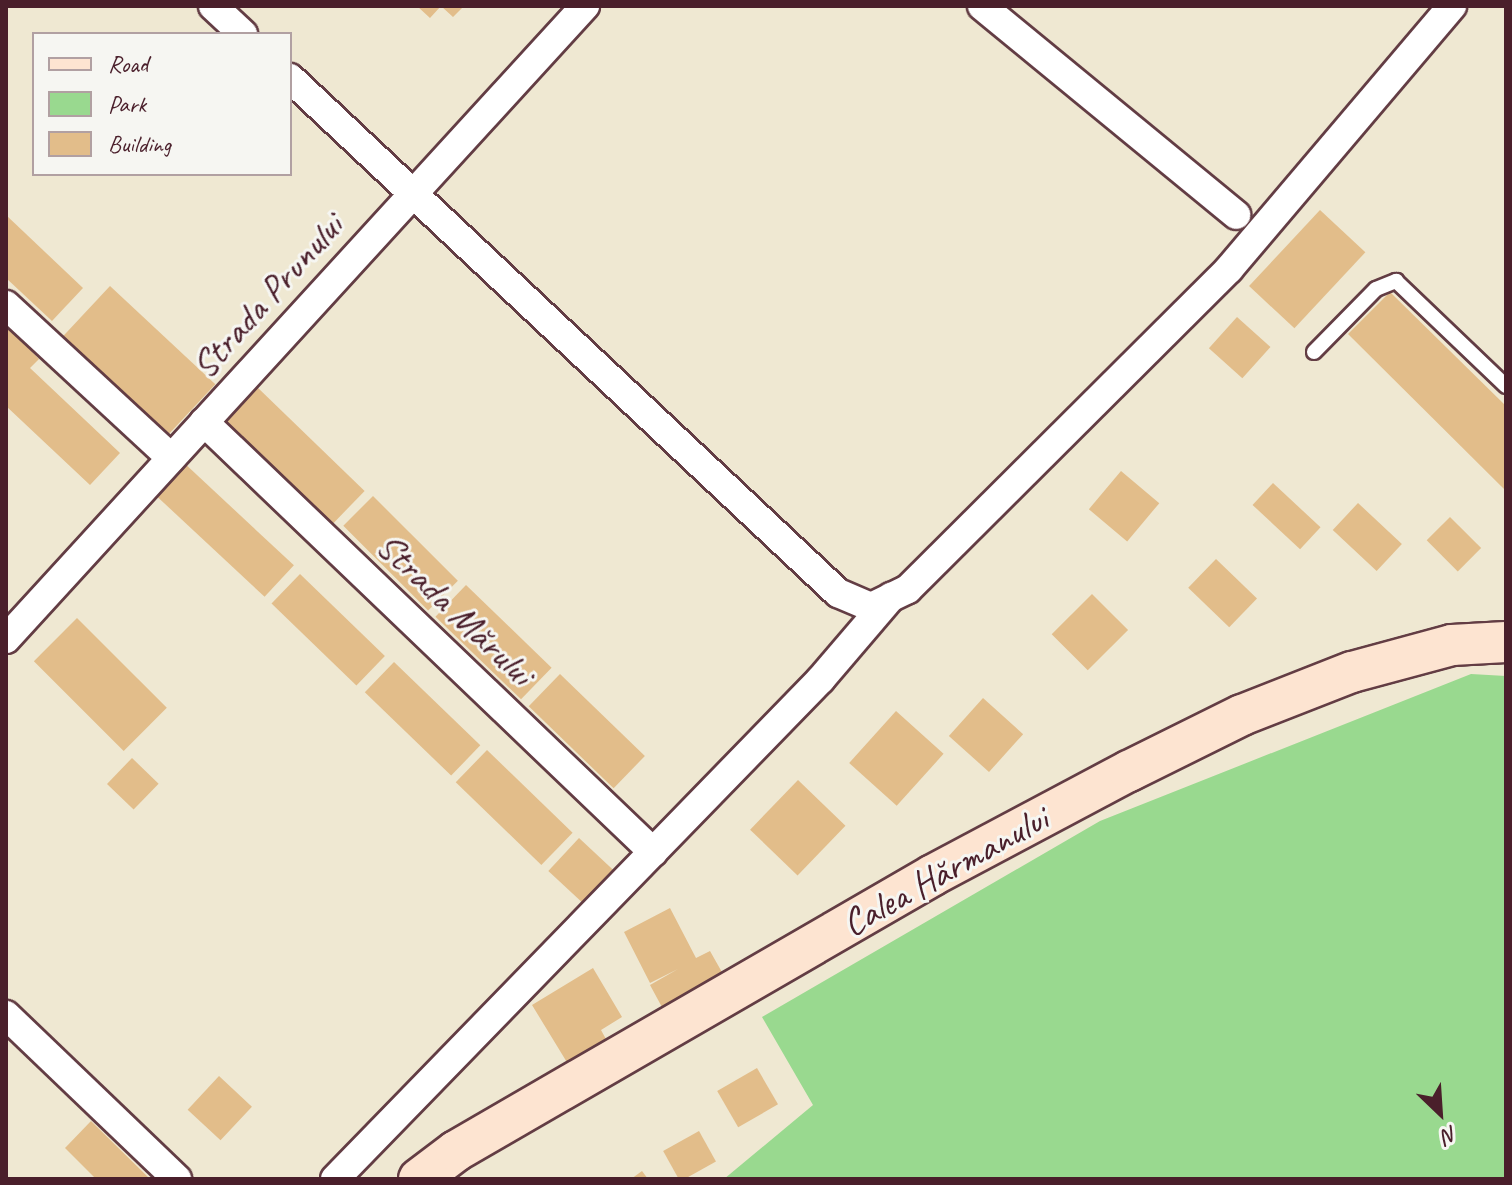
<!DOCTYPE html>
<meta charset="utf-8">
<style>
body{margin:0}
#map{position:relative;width:1512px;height:1185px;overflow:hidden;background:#efe8d2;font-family:Caveat,sans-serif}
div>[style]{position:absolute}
.green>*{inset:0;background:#99d98f}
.building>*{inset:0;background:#e2bd8a;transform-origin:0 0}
.roads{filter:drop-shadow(2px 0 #633d44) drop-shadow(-2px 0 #633d44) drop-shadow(0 2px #633d44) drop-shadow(0 -2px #633d44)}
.lane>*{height:14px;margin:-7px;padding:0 7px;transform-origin:7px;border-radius:7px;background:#fff}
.street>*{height:28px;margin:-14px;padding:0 14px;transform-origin:14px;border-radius:14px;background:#fff}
.secondary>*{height:40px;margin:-20px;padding:0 20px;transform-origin:20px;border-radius:20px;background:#fde4d1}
span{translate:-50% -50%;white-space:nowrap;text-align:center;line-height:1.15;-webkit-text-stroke:6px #f6f6f2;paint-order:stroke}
.street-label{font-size:38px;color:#4a1f2b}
.frame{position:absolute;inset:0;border:8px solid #4a1f2b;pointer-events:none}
.legend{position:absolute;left:32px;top:32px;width:260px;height:144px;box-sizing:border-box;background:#f6f6f2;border:2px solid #b1a0a2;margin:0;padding:10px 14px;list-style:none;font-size:24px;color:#4a1f2b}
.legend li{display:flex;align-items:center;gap:16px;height:40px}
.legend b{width:40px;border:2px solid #b1a0a2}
.north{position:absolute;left:1400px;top:1073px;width:80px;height:80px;-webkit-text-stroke:6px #f6f6f2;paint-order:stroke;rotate:155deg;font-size:22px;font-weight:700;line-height:32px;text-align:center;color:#4a1f2b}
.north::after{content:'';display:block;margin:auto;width:28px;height:36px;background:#4a1f2b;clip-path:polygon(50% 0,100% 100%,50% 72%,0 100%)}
</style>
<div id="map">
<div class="green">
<div style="clip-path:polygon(1471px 674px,1506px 676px,1506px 1179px,724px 1179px,813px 1105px,762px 1017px,1100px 821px)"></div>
</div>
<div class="building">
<div style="clip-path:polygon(417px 6px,464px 6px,453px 17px,441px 6px,430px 18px)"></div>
<div style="left:1320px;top:210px;width:62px;height:104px;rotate:43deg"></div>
<div style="clip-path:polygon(6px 215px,83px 288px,52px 321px,6px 278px)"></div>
<div style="left:110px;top:286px;width:144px;height:74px;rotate:43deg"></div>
<div style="clip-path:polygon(1390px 292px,1506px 406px,1506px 491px,1348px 334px)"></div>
<div style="left:1237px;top:317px;width:45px;height:42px;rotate:42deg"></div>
<div style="clip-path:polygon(6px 325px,39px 359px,30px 368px,120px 453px,90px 485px,6px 406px)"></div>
<div style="left:256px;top:386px;width:151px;height:47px;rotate:44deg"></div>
<div style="left:182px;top:461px;width:153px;height:43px;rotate:43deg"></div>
<div style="left:1121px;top:471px;width:50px;height:50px;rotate:40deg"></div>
<div style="left:1273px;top:483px;width:65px;height:30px;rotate:43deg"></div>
<div style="left:373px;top:496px;width:120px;height:42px;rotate:45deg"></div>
<div style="left:1358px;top:503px;width:60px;height:37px;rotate:43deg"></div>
<div style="left:1450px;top:517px;width:44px;height:33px;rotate:45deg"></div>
<div style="left:1216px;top:559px;width:57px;height:40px;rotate:44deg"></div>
<div style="left:300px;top:574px;width:118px;height:41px;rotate:44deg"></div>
<div style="left:466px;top:585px;width:119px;height:44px;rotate:44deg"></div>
<div style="left:1092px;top:594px;width:51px;height:57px;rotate:45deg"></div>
<div style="left:77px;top:618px;width:127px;height:61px;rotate:45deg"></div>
<div style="left:394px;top:662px;width:120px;height:42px;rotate:44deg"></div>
<div style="left:560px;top:674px;width:118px;height:45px;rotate:44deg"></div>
<div style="left:983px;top:698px;width:54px;height:51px;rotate:42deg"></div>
<div style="left:896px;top:711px;width:64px;height:70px;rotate:42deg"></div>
<div style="left:487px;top:750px;width:119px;height:45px;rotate:44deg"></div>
<div style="left:132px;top:758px;width:37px;height:36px;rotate:44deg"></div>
<div style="left:798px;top:780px;width:66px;height:69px;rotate:44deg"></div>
<div style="left:579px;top:838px;width:56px;height:45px;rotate:43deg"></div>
<div style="clip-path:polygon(670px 908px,696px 958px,710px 951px,723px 974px,663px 1009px,650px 985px,678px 969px,650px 983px,624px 932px)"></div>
<div style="clip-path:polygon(593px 968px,622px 1017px,601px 1030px,607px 1041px,568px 1064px,532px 1005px)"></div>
<div style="left:757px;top:1068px;width:42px;height:46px;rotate:60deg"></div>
<div style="left:219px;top:1076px;width:45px;height:46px;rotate:43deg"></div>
<div style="clip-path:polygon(91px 1121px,150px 1179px,96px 1179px,65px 1148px)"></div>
<div style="left:699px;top:1131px;width:35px;height:41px;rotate:61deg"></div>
<div style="clip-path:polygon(642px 1171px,648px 1179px,631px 1179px)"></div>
</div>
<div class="roads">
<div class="lane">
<div style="left:1314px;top:352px;width:88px;rotate:-45.5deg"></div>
<div style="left:1376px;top:289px;width:22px;rotate:-22deg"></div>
<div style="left:1396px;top:281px;width:152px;rotate:43.7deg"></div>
</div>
<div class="street">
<div style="left:213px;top:6px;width:41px;rotate:43deg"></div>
<div style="left:982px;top:6px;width:329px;rotate:39.4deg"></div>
<div style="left:290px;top:78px;width:752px;rotate:43.22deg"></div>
<div style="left:838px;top:593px;width:36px;rotate:23deg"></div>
<div style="left:871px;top:607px;width:41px;rotate:-25.9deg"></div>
<div style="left:908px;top:589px;width:453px;rotate:-44.9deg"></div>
<div style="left:1229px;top:269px;width:345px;rotate:-49.7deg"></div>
<div style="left:6px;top:305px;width:225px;rotate:42.8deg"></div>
<div style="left:204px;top:422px;width:622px;rotate:43.76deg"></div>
<div style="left:6px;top:639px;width:858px;rotate:-47.55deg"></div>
<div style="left:6px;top:1015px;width:237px;rotate:43.8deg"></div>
<div style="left:335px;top:1179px;width:697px;rotate:-45.81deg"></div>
<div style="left:821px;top:679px;width:108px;rotate:-49.5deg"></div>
</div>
<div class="secondary">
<div style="left:419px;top:1179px;width:46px;rotate:-37.1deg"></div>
<div style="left:456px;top:1151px;width:551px;rotate:-30.05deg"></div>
<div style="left:933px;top:875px;width:222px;rotate:-28deg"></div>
<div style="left:1129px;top:771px;width:126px;rotate:-26.4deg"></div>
<div style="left:1242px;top:715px;width:118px;rotate:-21.4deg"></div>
<div style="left:1352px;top:672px;width:104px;rotate:-15.1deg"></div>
<div style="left:1452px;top:645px;width:54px;rotate:-3.2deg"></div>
</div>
</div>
<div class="street-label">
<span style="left:267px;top:296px;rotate:-48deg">Strada Prunului</span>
<span style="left:455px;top:609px;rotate:44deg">Strada Mărului</span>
<span style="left:945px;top:871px;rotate:-29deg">Calea Hărmanului</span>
</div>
<div class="frame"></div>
<ul class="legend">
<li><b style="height:10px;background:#fde4d1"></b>Road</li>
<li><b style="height:22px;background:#99d98f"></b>Park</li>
<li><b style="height:22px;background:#e2bd8a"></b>Building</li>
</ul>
<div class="north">N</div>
</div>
